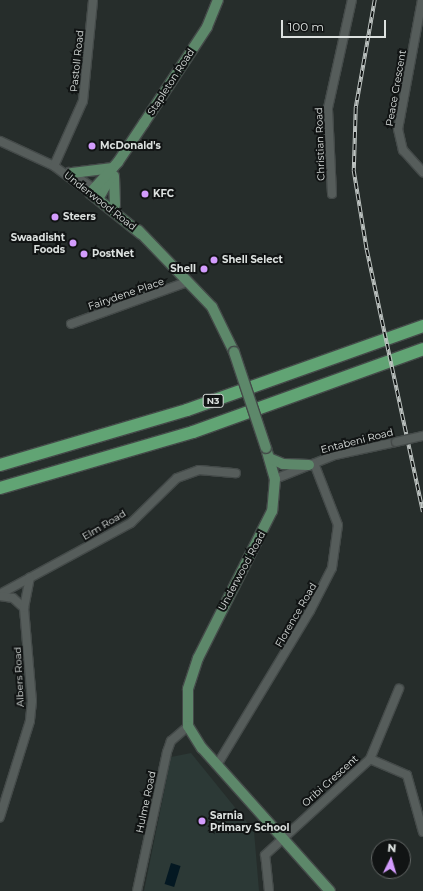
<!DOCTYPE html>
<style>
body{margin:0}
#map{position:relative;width:423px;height:891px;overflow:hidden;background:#262d2b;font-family:Montserrat,sans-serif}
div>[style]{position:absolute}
.built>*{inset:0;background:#2c3936}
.water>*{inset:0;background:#041822;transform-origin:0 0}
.roads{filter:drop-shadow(1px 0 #444a49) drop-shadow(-1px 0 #444a49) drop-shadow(0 1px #444a49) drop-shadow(0 -1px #444a49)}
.minor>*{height:8px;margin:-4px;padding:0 4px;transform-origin:4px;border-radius:4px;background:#565d5b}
.major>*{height:10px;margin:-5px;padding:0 5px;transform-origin:5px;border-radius:5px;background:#5d886a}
.highway>*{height:12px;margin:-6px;padding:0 6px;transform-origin:6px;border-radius:6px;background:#61a474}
.rail>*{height:3.5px;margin-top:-1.75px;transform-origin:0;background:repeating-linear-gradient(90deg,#111414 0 6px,#bcc2c0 0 12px);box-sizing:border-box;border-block:1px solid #bcc2c0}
.bridges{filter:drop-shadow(1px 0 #444a49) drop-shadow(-1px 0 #444a49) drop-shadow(0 1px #444a49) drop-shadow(0 -1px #444a49)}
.minor-bridge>*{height:8px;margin:-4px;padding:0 4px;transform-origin:4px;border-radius:4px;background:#565d5b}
.major-bridge>*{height:10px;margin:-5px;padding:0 5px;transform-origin:5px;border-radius:5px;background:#5d886a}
.dots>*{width:11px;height:11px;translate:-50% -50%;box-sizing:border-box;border:2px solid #111414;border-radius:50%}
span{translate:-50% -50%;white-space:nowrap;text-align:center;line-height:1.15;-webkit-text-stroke:4px #111414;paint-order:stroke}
.shield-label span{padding:1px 3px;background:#111414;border:1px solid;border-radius:3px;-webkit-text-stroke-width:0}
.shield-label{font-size:9px;color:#dce1df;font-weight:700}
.street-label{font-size:10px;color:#dce1df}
.poi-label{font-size:10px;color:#dce1df;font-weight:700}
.left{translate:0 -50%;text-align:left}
.right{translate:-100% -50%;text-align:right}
.north{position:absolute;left:371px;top:839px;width:40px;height:40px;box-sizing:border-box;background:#111414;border:1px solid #626665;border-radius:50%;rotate:5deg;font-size:11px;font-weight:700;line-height:16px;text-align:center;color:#dce1df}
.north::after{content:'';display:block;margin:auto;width:14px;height:18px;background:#d39cfd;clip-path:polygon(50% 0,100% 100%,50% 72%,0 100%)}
.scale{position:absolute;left:281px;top:20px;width:105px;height:18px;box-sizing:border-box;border:2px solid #dce1df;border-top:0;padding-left:5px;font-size:12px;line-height:14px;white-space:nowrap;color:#dce1df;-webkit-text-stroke:3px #111414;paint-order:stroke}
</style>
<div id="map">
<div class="built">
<div style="clip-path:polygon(191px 753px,254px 831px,259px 891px,144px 891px,171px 757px)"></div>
</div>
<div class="water">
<div style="left:171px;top:863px;width:10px;height:22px;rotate:17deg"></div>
</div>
<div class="roads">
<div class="minor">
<div style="left:422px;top:0;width:131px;rotate:100.5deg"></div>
<div style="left:398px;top:129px;width:22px;rotate:77deg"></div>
<div style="left:403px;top:150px;width:30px;rotate:48deg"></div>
<div style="left:0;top:141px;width:60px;rotate:24.8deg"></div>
<div style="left:54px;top:166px;width:45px;rotate:36.9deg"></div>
<div style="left:54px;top:166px;width:71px;rotate:-66deg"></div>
<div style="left:83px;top:101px;width:101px;rotate:-84.3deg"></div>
<div style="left:69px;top:172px;width:30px;rotate:33deg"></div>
<div style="left:332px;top:194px;width:86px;rotate:-92.7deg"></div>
<div style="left:328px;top:108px;width:111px;rotate:-77.5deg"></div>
<div style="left:71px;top:324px;width:123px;rotate:-19.9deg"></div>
<div style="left:275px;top:479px;width:65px;rotate:-21.8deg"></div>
<div style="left:335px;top:455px;width:62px;rotate:-12deg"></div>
<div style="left:0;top:594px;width:149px;rotate:-28.5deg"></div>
<div style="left:131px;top:523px;width:64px;rotate:-44.4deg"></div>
<div style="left:177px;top:478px;width:23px;rotate:-20deg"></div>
<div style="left:199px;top:470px;width:37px;rotate:5deg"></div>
<div style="left:0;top:596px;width:13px;rotate:9deg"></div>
<div style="left:13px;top:598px;width:15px;rotate:42deg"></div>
<div style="left:24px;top:608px;width:93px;rotate:85.1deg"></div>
<div style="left:32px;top:701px;width:20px;rotate:96deg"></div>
<div style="left:30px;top:721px;width:101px;rotate:107.4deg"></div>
<div style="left:24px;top:608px;width:31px;rotate:-79deg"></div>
<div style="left:370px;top:759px;width:76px;rotate:-67.5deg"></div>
<div style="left:217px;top:765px;width:180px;rotate:-58.9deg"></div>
<div style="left:310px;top:611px;width:48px;rotate:-62.9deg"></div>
<div style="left:332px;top:568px;width:43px;rotate:-82.1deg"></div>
<div style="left:338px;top:525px;width:66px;rotate:-111.2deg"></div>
<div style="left:137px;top:891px;width:142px;rotate:-77.8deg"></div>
<div style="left:167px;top:752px;width:12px;rotate:-70deg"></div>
<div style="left:171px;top:741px;width:23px;rotate:-41deg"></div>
<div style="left:269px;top:891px;width:36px;rotate:-96deg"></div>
<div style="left:265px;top:855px;width:142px;rotate:-42.4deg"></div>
<div style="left:370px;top:759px;width:40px;rotate:23.4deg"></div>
<div style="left:407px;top:775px;width:59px;rotate:74.3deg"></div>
</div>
<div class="major">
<div style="left:72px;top:173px;width:41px;rotate:-7deg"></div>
<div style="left:114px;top:176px;width:29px;rotate:88deg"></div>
<div style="left:98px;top:199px;width:28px;rotate:-60deg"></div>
<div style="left:138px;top:230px;width:107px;rotate:46.1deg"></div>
<div style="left:212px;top:307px;width:50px;rotate:63.9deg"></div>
<div style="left:141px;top:234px;width:65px;rotate:-141.2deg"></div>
<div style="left:90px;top:193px;width:42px;rotate:-47.9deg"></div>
<div style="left:118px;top:162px;width:47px;rotate:-56.3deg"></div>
<div style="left:144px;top:123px;width:115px;rotate:-56.7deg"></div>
<div style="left:207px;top:27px;width:29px;rotate:-68deg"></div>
<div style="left:266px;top:448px;width:32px;rotate:74deg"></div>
<div style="left:275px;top:479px;width:32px;rotate:95deg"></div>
<div style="left:272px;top:511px;width:165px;rotate:116.7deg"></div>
<div style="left:198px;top:658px;width:33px;rotate:108deg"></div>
<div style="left:188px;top:689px;width:37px;rotate:90deg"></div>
<div style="left:188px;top:726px;width:26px;rotate:58deg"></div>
<div style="left:202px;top:748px;width:192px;rotate:48.2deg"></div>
<div style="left:269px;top:458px;width:15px;rotate:23deg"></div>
<div style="left:283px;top:464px;width:26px;rotate:2deg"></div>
</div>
<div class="highway">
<div style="left:0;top:465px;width:195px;rotate:-16.4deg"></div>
<div style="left:187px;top:410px;width:251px;rotate:-19.6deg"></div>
<div style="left:0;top:488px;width:201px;rotate:-16.2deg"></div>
<div style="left:193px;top:432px;width:245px;rotate:-19.8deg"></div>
</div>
</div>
<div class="rail">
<div style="left:375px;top:0;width:110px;rotate:100deg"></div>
<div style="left:356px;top:108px;width:63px;rotate:91.8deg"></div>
<div style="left:354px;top:171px;width:80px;rotate:80.7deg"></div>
<div style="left:367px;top:250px;width:268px;rotate:77.9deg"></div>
</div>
<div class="bridges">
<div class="minor-bridge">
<div style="left:396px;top:442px;width:28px;rotate:-13deg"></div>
</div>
<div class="major-bridge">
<div style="left:234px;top:352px;width:101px;rotate:71.6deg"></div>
</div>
</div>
<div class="dots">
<div style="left:92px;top:146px;background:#d39cfd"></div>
<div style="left:145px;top:194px;background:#d39cfd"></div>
<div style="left:55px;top:217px;background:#d39cfd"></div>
<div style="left:73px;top:243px;background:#d39cfd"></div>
<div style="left:84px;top:254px;background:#d39cfd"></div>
<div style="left:214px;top:260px;background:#d39cfd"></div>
<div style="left:204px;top:269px;background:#d39cfd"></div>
<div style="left:202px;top:821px;background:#d39cfd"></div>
</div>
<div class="shield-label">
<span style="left:213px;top:401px">N3</span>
</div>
<div class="street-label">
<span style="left:77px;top:61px;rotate:-84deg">Pastoll Road</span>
<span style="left:171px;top:82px;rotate:-57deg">Stapleton Road</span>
<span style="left:396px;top:88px;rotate:-80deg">Peace Crescent</span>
<span style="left:320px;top:144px;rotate:-92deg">Christian Road</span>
<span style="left:100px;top:201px;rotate:38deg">Underwood Road</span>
<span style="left:126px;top:294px;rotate:-19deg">Fairydene Place</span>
<span style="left:357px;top:441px;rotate:-14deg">Entabeni Road</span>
<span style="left:104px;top:525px;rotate:-31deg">Elm Road</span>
<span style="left:242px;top:571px;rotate:-62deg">Underwood Road</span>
<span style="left:296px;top:615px;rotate:-60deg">Florence Road</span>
<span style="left:19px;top:677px;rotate:-93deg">Albers Road</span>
<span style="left:330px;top:781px;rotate:-42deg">Oribi Crescent</span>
<span style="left:146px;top:802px;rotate:-78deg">Hulme Road</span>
</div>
<div class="poi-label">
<span class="left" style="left:100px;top:146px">McDonald's</span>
<span class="left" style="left:153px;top:194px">KFC</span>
<span class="left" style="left:63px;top:217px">Steers</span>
<span class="right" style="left:65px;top:243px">Swaadisht<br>Foods</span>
<span class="left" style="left:92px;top:254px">PostNet</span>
<span class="left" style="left:222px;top:260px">Shell Select</span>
<span class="right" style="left:196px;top:269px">Shell</span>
<span class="left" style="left:210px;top:821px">Sarnia<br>Primary School</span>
</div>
<div class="north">N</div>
<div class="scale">100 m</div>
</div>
